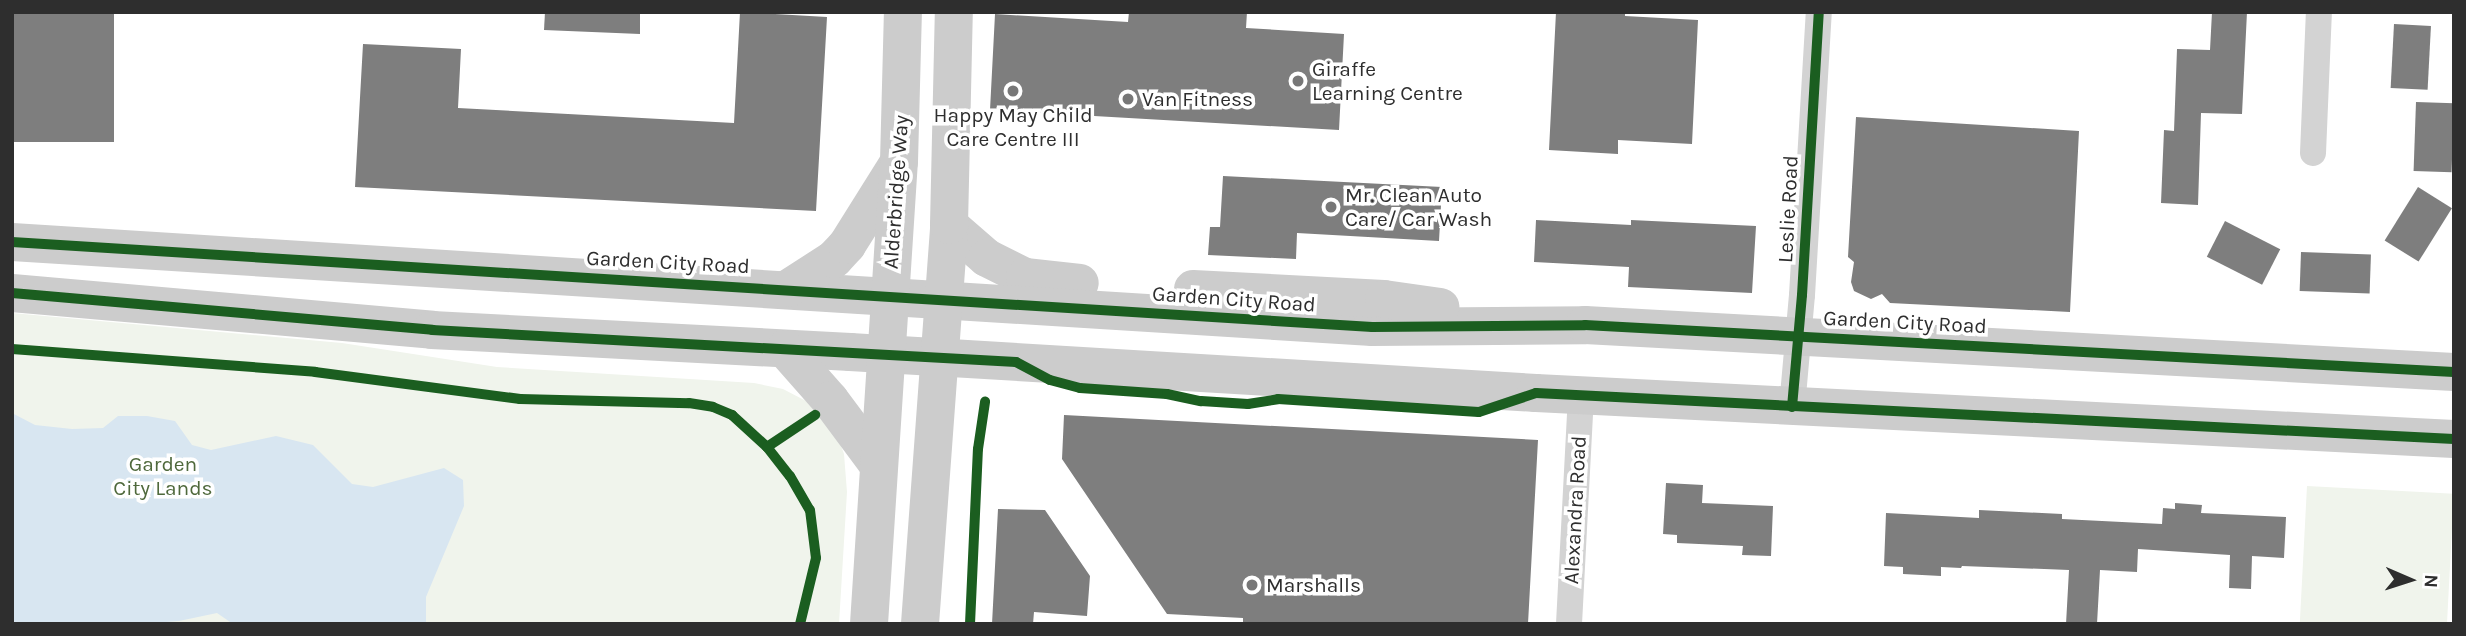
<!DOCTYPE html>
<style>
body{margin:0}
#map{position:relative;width:2466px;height:636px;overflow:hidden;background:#fff;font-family:Karla,sans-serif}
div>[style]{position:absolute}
.green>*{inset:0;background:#f0f4ec;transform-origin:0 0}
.water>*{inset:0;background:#d8e6f1}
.building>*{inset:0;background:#7e7e7e;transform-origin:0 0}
.street>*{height:26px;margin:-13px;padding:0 13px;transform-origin:13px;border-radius:13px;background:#d3d3d3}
.secondary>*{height:38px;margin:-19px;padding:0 19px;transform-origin:19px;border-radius:19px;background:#ccc}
.cycleway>*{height:10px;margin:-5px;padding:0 5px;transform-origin:5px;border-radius:5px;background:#1b5e20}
.dots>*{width:19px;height:19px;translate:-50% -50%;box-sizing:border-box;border:4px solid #fff;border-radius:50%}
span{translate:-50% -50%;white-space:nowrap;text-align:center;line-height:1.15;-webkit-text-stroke:7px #fff;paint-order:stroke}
.poi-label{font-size:21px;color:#2e2e2e}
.left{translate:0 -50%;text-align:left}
.street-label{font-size:21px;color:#2e2e2e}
.park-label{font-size:21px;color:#4f693c}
.frame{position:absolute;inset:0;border:14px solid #2e2e2e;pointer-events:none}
.north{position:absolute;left:2375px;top:545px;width:70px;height:70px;-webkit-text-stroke:5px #fff;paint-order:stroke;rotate:93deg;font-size:19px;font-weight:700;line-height:28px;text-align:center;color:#2e2e2e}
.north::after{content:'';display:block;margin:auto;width:24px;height:32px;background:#2e2e2e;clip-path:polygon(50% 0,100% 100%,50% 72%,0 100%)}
</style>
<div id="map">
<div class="green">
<div style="clip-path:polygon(12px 313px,342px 343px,497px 367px,754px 383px,783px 389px,808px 402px,840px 443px,844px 454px,847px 492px,839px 624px,12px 624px)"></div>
<div style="left:2307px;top:486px;width:147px;height:138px;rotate:3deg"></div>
</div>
<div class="water">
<div style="clip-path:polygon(12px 413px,35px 425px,72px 429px,103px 428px,118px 416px,147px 416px,175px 421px,192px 445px,211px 450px,276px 436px,313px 445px,352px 484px,373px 487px,444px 468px,463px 480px,464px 506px,426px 597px,426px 622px,429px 624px,233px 624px,217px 613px,179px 621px,141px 624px,12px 624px)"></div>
</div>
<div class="building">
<div style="left:12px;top:12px;width:102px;height:130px"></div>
<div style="clip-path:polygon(545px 12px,640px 12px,640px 34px,544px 30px)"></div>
<div style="clip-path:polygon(740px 12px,827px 17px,816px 211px,355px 187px,363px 44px,461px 49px,458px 108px,734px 123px)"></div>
<div style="clip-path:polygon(1129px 12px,1247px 12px,1246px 28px,1344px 34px,1339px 130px,990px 110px,995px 14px,1128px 22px)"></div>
<div style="clip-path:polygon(1556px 12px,1625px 12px,1625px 16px,1698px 20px,1692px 144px,1618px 140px,1618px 154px,1549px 150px)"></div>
<div style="clip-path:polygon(2212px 12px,2247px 12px,2242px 114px,2201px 113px,2198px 205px,2161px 203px,2164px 130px,2174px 131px,2177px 49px,2210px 50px)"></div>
<div style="left:2394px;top:24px;width:37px;height:64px;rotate:3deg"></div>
<div style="left:2416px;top:102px;width:38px;height:69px;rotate:2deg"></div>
<div style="clip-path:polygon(1856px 117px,2079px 131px,2070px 312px,1890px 303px,1882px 294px,1871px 299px,1854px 291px,1851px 282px,1854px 262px,1848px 257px)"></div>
<div style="clip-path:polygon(1223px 176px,1442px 187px,1439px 241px,1297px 233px,1296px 259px,1208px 255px,1210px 227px,1220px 227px)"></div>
<div style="left:2418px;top:187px;width:40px;height:63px;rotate:32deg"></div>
<div style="clip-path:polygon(1536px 220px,1631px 225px,1631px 220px,1756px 226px,1752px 293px,1628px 287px,1629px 267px,1534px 262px)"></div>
<div style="left:2225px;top:221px;width:62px;height:40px;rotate:27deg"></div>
<div style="left:2301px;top:252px;width:70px;height:39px;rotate:2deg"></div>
<div style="clip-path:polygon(1064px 415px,1538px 440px,1528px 624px,1243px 624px,1243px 618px,1167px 614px,1062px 459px)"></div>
<div style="clip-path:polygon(1666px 483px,1703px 485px,1702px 503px,1773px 506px,1771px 556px,1742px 555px,1743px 546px,1677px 543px,1677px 535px,1663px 534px)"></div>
<div style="clip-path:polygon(2175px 503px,2202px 505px,2201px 513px,2286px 517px,2284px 558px,2252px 556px,2251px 589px,2229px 588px,2230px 555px,2138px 549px,2137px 572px,2100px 570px,2097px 624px,2066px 624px,2069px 570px,1962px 566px,1961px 568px,1941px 567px,1941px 576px,1903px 574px,1903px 567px,1884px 566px,1886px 513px,1979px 518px,1979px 510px,2062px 514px,2062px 519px,2162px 524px,2163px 508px,2175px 509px)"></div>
<div style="clip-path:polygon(998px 509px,1045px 510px,1090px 576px,1087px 616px,1034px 612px,1033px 624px,992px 624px)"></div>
</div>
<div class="street">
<div style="left:2313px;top:153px;width:141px;rotate:-87.6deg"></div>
<div style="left:1792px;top:407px;width:112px;rotate:-84.9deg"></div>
<div style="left:1802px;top:295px;width:284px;rotate:-86.6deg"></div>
<div style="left:1569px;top:624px;width:228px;rotate:-87deg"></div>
</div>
<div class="secondary">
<div style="left:949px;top:225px;width:50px;rotate:41deg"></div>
<div style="left:987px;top:258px;width:42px;rotate:26.6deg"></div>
<div style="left:1025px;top:277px;width:55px;rotate:6.2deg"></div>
<div style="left:12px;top:242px;width:1363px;rotate:3.58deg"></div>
<div style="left:1372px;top:327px;width:213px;rotate:-0.5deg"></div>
<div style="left:1585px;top:325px;width:870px;rotate:3.1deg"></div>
<div style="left:789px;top:288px;width:54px;rotate:-32.8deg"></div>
<div style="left:834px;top:259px;width:19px;rotate:-47deg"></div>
<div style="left:847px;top:245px;width:92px;rotate:-57.9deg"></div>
<div style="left:1193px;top:289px;width:191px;rotate:3deg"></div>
<div style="left:1384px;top:299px;width:57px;rotate:8.1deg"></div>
<div style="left:12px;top:293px;width:422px;rotate:5deg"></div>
<div style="left:432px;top:330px;width:419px;rotate:3deg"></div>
<div style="left:850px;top:352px;width:687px;rotate:3.42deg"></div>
<div style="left:1536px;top:393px;width:919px;rotate:2.87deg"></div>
<div style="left:785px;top:349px;width:68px;rotate:48.6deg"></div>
<div style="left:830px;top:400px;width:79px;rotate:53.3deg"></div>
<div style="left:869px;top:624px;width:463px;rotate:-86.3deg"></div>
<div style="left:899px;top:162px;width:150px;rotate:-88.5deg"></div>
<div style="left:920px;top:624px;width:400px;rotate:-85.8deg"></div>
<div style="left:949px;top:225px;width:213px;rotate:-88.7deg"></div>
</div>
<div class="cycleway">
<div style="left:12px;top:242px;width:1363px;rotate:3.58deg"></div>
<div style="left:1372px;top:327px;width:213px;rotate:-0.5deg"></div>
<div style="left:1585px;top:325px;width:870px;rotate:3.1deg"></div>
<div style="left:12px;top:293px;width:422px;rotate:5deg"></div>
<div style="left:432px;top:330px;width:585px;rotate:3.14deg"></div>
<div style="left:1016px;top:362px;width:38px;rotate:28deg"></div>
<div style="left:1050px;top:380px;width:31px;rotate:15deg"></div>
<div style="left:1080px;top:388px;width:87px;rotate:3.9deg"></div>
<div style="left:1167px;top:394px;width:35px;rotate:12deg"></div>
<div style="left:1201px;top:401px;width:47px;rotate:3.7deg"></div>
<div style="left:1248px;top:404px;width:30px;rotate:-9deg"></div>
<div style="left:1278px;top:399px;width:201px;rotate:3.7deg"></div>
<div style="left:1479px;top:412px;width:60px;rotate:-18.4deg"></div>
<div style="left:1536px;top:393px;width:919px;rotate:2.87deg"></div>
<div style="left:12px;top:349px;width:304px;rotate:4.3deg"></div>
<div style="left:315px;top:372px;width:207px;rotate:7.5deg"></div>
<div style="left:520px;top:399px;width:169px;rotate:1.4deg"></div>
<div style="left:689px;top:403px;width:24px;rotate:9deg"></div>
<div style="left:713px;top:407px;width:21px;rotate:23deg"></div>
<div style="left:732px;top:415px;width:47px;rotate:42.4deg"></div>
<div style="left:767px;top:447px;width:58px;rotate:-33.7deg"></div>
<div style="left:1792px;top:407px;width:112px;rotate:-84.9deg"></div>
<div style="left:1802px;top:295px;width:284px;rotate:-86.6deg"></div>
<div style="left:767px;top:447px;width:37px;rotate:52deg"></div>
<div style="left:790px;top:476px;width:39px;rotate:60deg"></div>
<div style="left:810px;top:510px;width:48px;rotate:82.9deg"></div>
<div style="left:816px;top:558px;width:68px;rotate:103.6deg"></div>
<div style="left:970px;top:624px;width:175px;rotate:-87.4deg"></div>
<div style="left:978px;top:449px;width:48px;rotate:-81.5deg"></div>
</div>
<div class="dots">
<div style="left:1298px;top:81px;background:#777"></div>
<div style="left:1013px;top:91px;background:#777"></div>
<div style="left:1128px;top:99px;background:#777"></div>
<div style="left:1331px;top:207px;background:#777"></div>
<div style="left:1252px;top:585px;background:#777"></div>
</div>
<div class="poi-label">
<span class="left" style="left:1312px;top:81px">Giraffe<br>Learning Centre</span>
<span class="left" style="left:1142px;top:99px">Van Fitness</span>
<span style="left:1013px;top:127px">Happy May Child<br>Care Centre III</span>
<span class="left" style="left:1345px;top:207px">Mr. Clean Auto<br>Care/ Car Wash</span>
<span class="left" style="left:1266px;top:585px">Marshalls</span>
</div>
<div class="street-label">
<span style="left:896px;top:192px;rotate:-86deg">Alderbridge Way</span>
<span style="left:1788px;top:209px;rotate:-87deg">Leslie Road</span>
<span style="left:668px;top:262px;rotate:3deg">Garden City Road</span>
<span style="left:1234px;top:299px;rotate:4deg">Garden City Road</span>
<span style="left:1905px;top:322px;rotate:3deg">Garden City Road</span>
<span style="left:1575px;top:510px;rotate:-87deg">Alexandra Road</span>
</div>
<div class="park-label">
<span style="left:163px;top:476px">Garden<br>City Lands</span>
</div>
<div class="frame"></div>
<div class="north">N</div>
</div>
